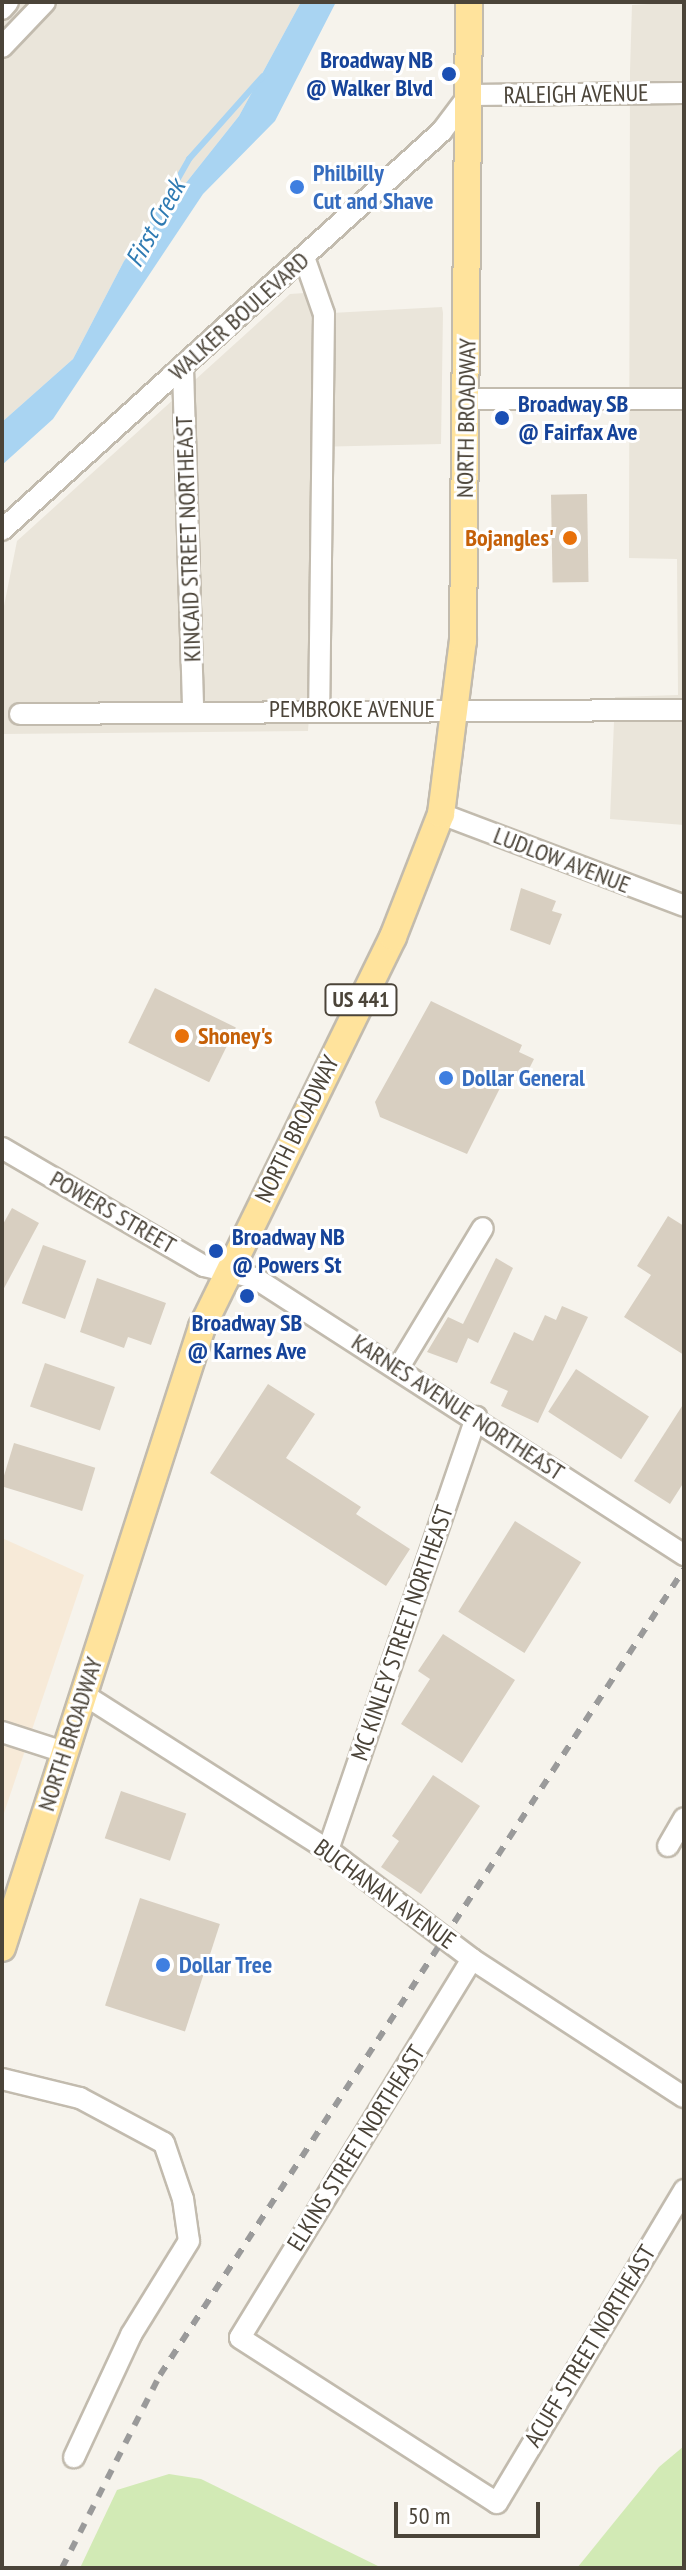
<!DOCTYPE html>
<style>
body{margin:0}
#map{position:relative;width:686px;height:2570px;overflow:hidden;background:#f6f3ec;font-family:"PT Sans Narrow",sans-serif}
div>[style]{position:absolute}
.residential>*{inset:0;background:#eae5da}
.commercial>*{inset:0;background:#f7ead8}
.green>*{inset:0;background:#d2eab5}
.water>*{inset:0;background:#a9d4f2}
.stream>*{height:6px;margin:-3px;padding:0 3px;transform-origin:3px;border-radius:3px;background:#a9d4f2}
.building>*{inset:0;background:#d8cfc1;transform-origin:0 0}
.roads{filter:drop-shadow(2px 0 #c2bbae) drop-shadow(-2px 0 #c2bbae) drop-shadow(0 2px #c2bbae) drop-shadow(0 -2px #c2bbae)}
.minor>*{height:20px;margin:-10px;padding:0 10px;transform-origin:10px;border-radius:10px;background:#fff}
.major>*{height:26px;margin:-13px;padding:0 13px;transform-origin:13px;border-radius:13px;background:#ffe39c}
.rail>*{height:6px;margin-top:-3px;transform-origin:0;background:repeating-linear-gradient(90deg,#9a9a9a 0 10px,transparent 0 20px)}
.dots>*{width:22px;height:22px;translate:-50% -50%;box-sizing:border-box;border:4px solid #fff;border-radius:50%}
span{translate:-50% -50%;white-space:nowrap;text-align:center;line-height:1.15;-webkit-text-stroke:6px #fff;paint-order:stroke}
.shield-label span{padding:2px 6px;background:#fff;border:2px solid;border-radius:6px;-webkit-text-stroke-width:0}
.shield-label{font-size:22px;color:#4b4439;font-weight:700}
.transit-label{font-size:24px;color:#164399;font-weight:700}
.right{translate:-100% -50%;text-align:right}
.left{translate:0 -50%;text-align:left}
.street-label{font-size:24px;color:#4b4439}
.shop-label{font-size:24px;color:#366cbe;font-weight:700}
.food-label{font-size:24px;color:#c56008;font-weight:700}
.water-label{font-size:26px;color:#2e7ab2;font-style:italic}
.frame{position:absolute;inset:0;border:4px solid #4b4439;pointer-events:none}
.scale{position:absolute;left:394px;top:2502px;width:146px;height:36px;box-sizing:border-box;border:4px solid #4b4439;border-top:0;padding-left:10px;font-size:24px;line-height:28px;white-space:nowrap;color:#4b4439;-webkit-text-stroke:6px #fff;paint-order:stroke}
</style>
<div id="map">
<div class="residential">
<div style="clip-path:polygon(2px 2px,301px 2px,239px 116px,124px 261px,73px 359px,2px 422px)"></div>
<div style="clip-path:polygon(684px 2px,684px 825px,610px 819px,615px 697px,678px 695px,677px 559px,629px 558px,630px 71px,632px 5px)"></div>
<div style="clip-path:polygon(305px 293px,313px 314px,442px 307px,443px 313px,441px 444px,312px 447px,316px 621px,308px 731px,4px 734px,2px 616px,17px 541px,290px 294px)"></div>
</div>
<div class="commercial">
<div style="clip-path:polygon(2px 1538px,84px 1575px,2px 1819px)"></div>
</div>
<div class="green">
<div style="clip-path:polygon(684px 2446px,684px 2568px,577px 2568px,659px 2467px)"></div>
<div style="clip-path:polygon(169px 2474px,201px 2479px,382px 2568px,80px 2568px,117px 2490px)"></div>
</div>
<div class="water">
<div style="clip-path:polygon(301px 2px,336px 2px,275px 121px,203px 194px,53px 419px,2px 465px,2px 422px,73px 359px,124px 261px,239px 116px)"></div>
</div>
<div class="stream">
<div style="left:141px;top:244px;width:98px;rotate:-60.5deg"></div>
<div style="left:189px;top:159px;width:111px;rotate:-48.3deg"></div>
</div>
<div class="building">
<div style="left:587px;top:494px;width:88px;height:36px;rotate:89deg"></div>
<div style="clip-path:polygon(521px 888px,556px 901px,552px 911px,562px 914px,550px 945px,510px 930px)"></div>
<div style="left:155px;top:988px;width:90px;height:61px;rotate:26deg"></div>
<div style="clip-path:polygon(431px 1001px,522px 1045px,519px 1052px,534px 1059px,522px 1083px,506px 1076px,467px 1154px,380px 1117px,375px 1102px)"></div>
<div style="clip-path:polygon(12px 1208px,39px 1223px,2px 1292px,2px 1226px)"></div>
<div style="clip-path:polygon(668px 1216px,684px 1226px,684px 1355px,624px 1317px,651px 1275px,637px 1266px)"></div>
<div style="left:43px;top:1245px;width:46px;height:62px;rotate:20deg"></div>
<div style="clip-path:polygon(496px 1258px,513px 1268px,478px 1343px,468px 1338px,457px 1363px,427px 1352px,448px 1317px,463px 1324px)"></div>
<div style="clip-path:polygon(97px 1278px,166px 1303px,151px 1345px,128px 1337px,124px 1348px,80px 1332px)"></div>
<div style="clip-path:polygon(562px 1306px,588px 1317px,538px 1423px,501px 1406px,508px 1391px,490px 1383px,514px 1332px,533px 1341px,545px 1315px,556px 1320px)"></div>
<div style="left:45px;top:1363px;width:74px;height:46px;rotate:19deg"></div>
<div style="left:576px;top:1369px;width:87px;height:51px;rotate:33deg"></div>
<div style="clip-path:polygon(268px 1384px,315px 1414px,286px 1458px,361px 1507px,356px 1514px,410px 1549px,386px 1586px,210px 1473px)"></div>
<div style="clip-path:polygon(684px 1403px,684px 1482px,670px 1504px,634px 1481px)"></div>
<div style="left:14px;top:1443px;width:85px;height:45px;rotate:17deg"></div>
<div style="left:515px;top:1521px;width:78px;height:107px;rotate:32deg"></div>
<div style="clip-path:polygon(443px 1634px,515px 1680px,462px 1763px,401px 1724px,430px 1679px,418px 1671px)"></div>
<div style="clip-path:polygon(433px 1775px,480px 1806px,421px 1894px,381px 1867px,399px 1841px,392px 1836px)"></div>
<div style="left:121px;top:1791px;width:69px;height:50px;rotate:19deg"></div>
<div style="left:140px;top:1898px;width:84px;height:113px;rotate:18deg"></div>
</div>
<div class="roads">
<div class="minor">
<div style="left:2px;top:9px;width:9px;rotate:-49deg"></div>
<div style="left:2px;top:47px;width:62px;rotate:-46.3deg"></div>
<div style="left:304px;top:257px;width:60px;rotate:70.7deg"></div>
<div style="left:324px;top:314px;width:395px;rotate:90.7deg"></div>
<div style="left:183px;top:368px;width:342px;rotate:88.3deg"></div>
<div style="left:467px;top:399px;width:217px"></div>
<div style="left:2px;top:530px;width:594px;rotate:-42.2deg"></div>
<div style="left:442px;top:131px;width:45px;rotate:-53.1deg"></div>
<div style="left:469px;top:95px;width:215px;rotate:-0.5deg"></div>
<div style="left:20px;top:714px;width:664px;rotate:-0.35deg"></div>
<div style="left:441px;top:814px;width:260px;rotate:20.7deg"></div>
<div style="left:2px;top:1148px;width:234px;rotate:30.3deg"></div>
<div style="left:204px;top:1266px;width:52px;rotate:13.2deg"></div>
<div style="left:255px;top:1278px;width:511px;rotate:32.85deg"></div>
<div style="left:399px;top:1367px;width:162px;rotate:-58.9deg"></div>
<div style="left:83px;top:1694px;width:290px;rotate:32.5deg"></div>
<div style="left:328px;top:1850px;width:181px;rotate:37.1deg"></div>
<div style="left:472px;top:1959px;width:253px;rotate:33.1deg"></div>
<div style="left:2px;top:1732px;width:65px;rotate:17.9deg"></div>
<div style="left:668px;top:1846px;width:32px;rotate:-60deg"></div>
<div style="left:328px;top:1850px;width:458px;rotate:-71.1deg"></div>
<div style="left:472px;top:1959px;width:444px;rotate:121.5deg"></div>
<div style="left:240px;top:2338px;width:305px;rotate:32.7deg"></div>
<div style="left:497px;top:2503px;width:365px;rotate:-59.1deg"></div>
<div style="left:2px;top:2079px;width:80px;rotate:13.7deg"></div>
<div style="left:80px;top:2098px;width:95px;rotate:28.2deg"></div>
<div style="left:164px;top:2143px;width:59px;rotate:71.3deg"></div>
<div style="left:183px;top:2199px;width:42px;rotate:81.9deg"></div>
<div style="left:189px;top:2241px;width:110px;rotate:121.7deg"></div>
<div style="left:131px;top:2335px;width:135px;rotate:115deg"></div>
</div>
<div class="major">
<div style="left:2px;top:1948px;width:652px;rotate:-72.15deg"></div>
<div style="left:202px;top:1327px;width:434px;rotate:-63.9deg"></div>
<div style="left:393px;top:937px;width:132px;rotate:-68.7deg"></div>
<div style="left:441px;top:814px;width:174px;rotate:-82.8deg"></div>
<div style="left:463px;top:641px;width:639px;rotate:-89.46deg"></div>
</div>
</div>
<div class="rail">
<div style="left:62px;top:2568px;width:216px;rotate:-63.1deg"></div>
<div style="left:160px;top:2375px;width:961px;rotate:-56.97deg"></div>
</div>
<div class="dots">
<div style="left:449px;top:74px;background:#1a4fb4"></div>
<div style="left:297px;top:187px;background:#3f7fe0"></div>
<div style="left:502px;top:418px;background:#1a4fb4"></div>
<div style="left:570px;top:538px;background:#e8710a"></div>
<div style="left:182px;top:1036px;background:#e8710a"></div>
<div style="left:446px;top:1078px;background:#3f7fe0"></div>
<div style="left:216px;top:1251px;background:#1a4fb4"></div>
<div style="left:247px;top:1296px;background:#1a4fb4"></div>
<div style="left:163px;top:1965px;background:#3f7fe0"></div>
</div>
<div class="shield-label">
<span style="left:361px;top:1000px">US 441</span>
</div>
<div class="transit-label">
<span class="right" style="left:433px;top:74px">Broadway NB<br>@ Walker Blvd</span>
<span class="left" style="left:518px;top:418px">Broadway SB<br>@ Fairfax Ave</span>
<span class="left" style="left:232px;top:1251px">Broadway NB<br>@ Powers St</span>
<span style="left:247px;top:1337px">Broadway SB<br>@ Karnes Ave</span>
</div>
<div class="street-label">
<span style="left:576px;top:94px;rotate:-1deg">RALEIGH AVENUE</span>
<span style="left:239px;top:316px;rotate:-42deg">WALKER BOULEVARD</span>
<span style="left:466px;top:418px;rotate:-89deg">NORTH BROADWAY</span>
<span style="left:188px;top:539px;rotate:-92deg">KINCAID STREET NORTHEAST</span>
<span style="left:352px;top:709px">PEMBROKE AVENUE</span>
<span style="left:562px;top:860px;rotate:21deg">LUDLOW AVENUE</span>
<span style="left:297px;top:1129px;rotate:-64deg">NORTH BROADWAY</span>
<span style="left:113px;top:1212px;rotate:30deg">POWERS STREET</span>
<span style="left:458px;top:1407px;rotate:33deg">KARNES AVENUE NORTHEAST</span>
<span style="left:402px;top:1633px;rotate:-71deg">MC KINLEY STREET NORTHEAST</span>
<span style="left:70px;top:1734px;rotate:-72deg">NORTH BROADWAY</span>
<span style="left:385px;top:1894px;rotate:36deg">BUCHANAN AVENUE</span>
<span style="left:356px;top:2148px;rotate:-58deg">ELKINS STREET NORTHEAST</span>
<span style="left:590px;top:2346px;rotate:-59deg">ACUFF STREET NORTHEAST</span>
</div>
<div class="shop-label">
<span class="left" style="left:313px;top:187px">Philbilly<br>Cut and Shave</span>
<span class="left" style="left:462px;top:1078px">Dollar General</span>
<span class="left" style="left:179px;top:1965px">Dollar Tree</span>
</div>
<div class="food-label">
<span class="right" style="left:554px;top:538px">Bojangles'</span>
<span class="left" style="left:198px;top:1036px">Shoney's</span>
</div>
<div class="water-label">
<span style="left:155px;top:223px;rotate:-61deg">First Creek</span>
</div>
<div class="frame"></div>
<div class="scale">50 m</div>
</div>
